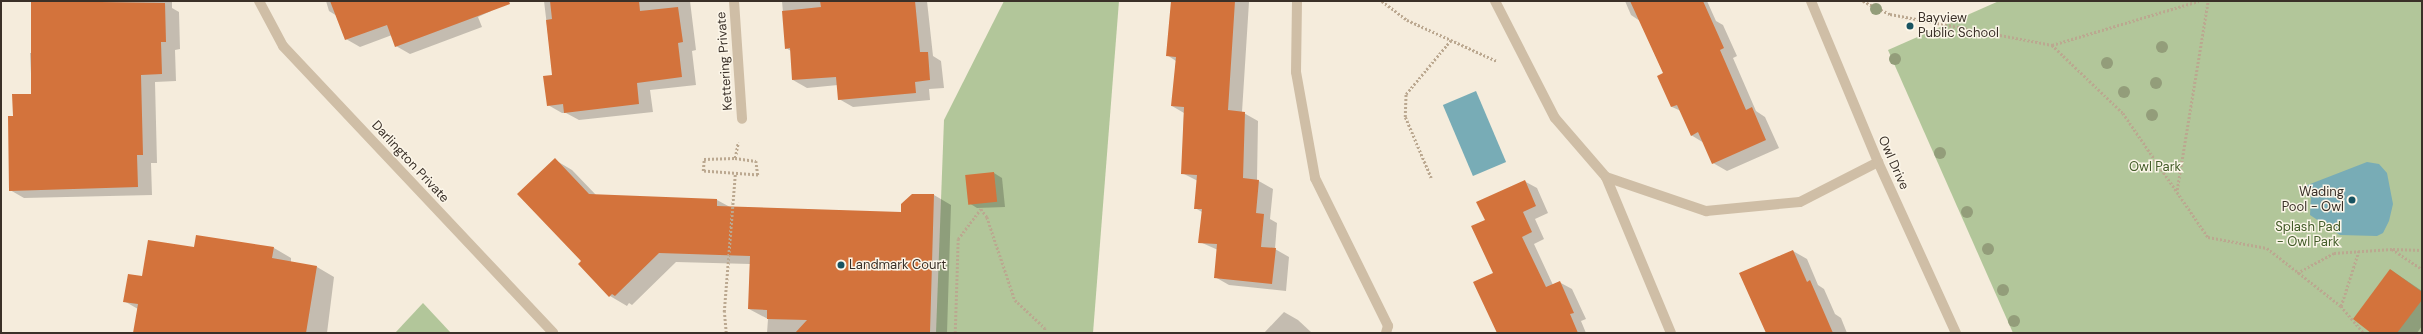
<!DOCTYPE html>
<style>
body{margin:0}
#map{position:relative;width:2423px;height:334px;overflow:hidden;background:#f5ecdc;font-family:"DM Sans",sans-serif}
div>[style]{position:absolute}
.green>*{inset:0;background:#b2c69a}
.water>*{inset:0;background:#78acb6;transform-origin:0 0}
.shadow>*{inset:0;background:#0003}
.building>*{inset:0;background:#d3733c;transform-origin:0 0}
.path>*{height:2.5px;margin-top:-1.25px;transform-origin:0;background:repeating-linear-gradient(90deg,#bba890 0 2px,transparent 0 4px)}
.lane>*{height:10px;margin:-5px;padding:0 5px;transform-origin:5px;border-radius:5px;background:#cfbea6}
.street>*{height:10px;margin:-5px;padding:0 5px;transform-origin:5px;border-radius:5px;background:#cfbea6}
.trees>*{width:12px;height:12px;margin:-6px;border-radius:50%;background:#939d7a}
.dots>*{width:11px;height:11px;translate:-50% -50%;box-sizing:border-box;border:2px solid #fcf6e9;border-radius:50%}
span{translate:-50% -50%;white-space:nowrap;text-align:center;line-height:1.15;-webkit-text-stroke:3px #fcf6e9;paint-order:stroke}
.poi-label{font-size:13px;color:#3a3028}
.left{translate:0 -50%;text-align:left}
.right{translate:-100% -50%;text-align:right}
.street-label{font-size:13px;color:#3a3028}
.park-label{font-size:13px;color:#435c29}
.frame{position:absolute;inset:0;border:2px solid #3a3028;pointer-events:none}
</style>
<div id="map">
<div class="green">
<div style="clip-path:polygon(1004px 1px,1119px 1px,1093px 333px,936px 333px,944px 120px)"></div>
<div style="clip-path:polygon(1999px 1px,2422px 1px,2422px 333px,2013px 333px,1888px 50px)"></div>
<div style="clip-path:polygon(423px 303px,451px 333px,395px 333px)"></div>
</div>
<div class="water">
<div style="left:1476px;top:91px;width:77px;height:36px;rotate:67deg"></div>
<div style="clip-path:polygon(2367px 162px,2379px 164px,2387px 173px,2393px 204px,2389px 221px,2383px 233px,2377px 236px,2340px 235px,2310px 215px,2311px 197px,2305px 186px)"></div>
</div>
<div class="shadow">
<div style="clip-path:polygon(37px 1px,172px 1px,172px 8px,179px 12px,180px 49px,175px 50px,176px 81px,155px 82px,157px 163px,151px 163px,152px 195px,24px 198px,10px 190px,14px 117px,32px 95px,30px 53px,34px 53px)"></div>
<div style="clip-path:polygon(326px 1px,487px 1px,491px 11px,478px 17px,482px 27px,410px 54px,396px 46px,392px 35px,360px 47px,346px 39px,337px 16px,329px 11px)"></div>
<div style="clip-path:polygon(544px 1px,690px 1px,696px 50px,692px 51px,696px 85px,650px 90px,653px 112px,579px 120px,566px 113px,562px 113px,548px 105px,553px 76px)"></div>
<div style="clip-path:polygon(782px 1px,927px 1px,933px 56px,941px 61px,944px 88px,929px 89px,930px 100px,853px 107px,839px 99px,838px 85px,807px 88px,793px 80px,791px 51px,786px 48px)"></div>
<div style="clip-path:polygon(1172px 1px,1249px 2px,1242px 112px,1258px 121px,1257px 180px,1273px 189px,1270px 219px,1277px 223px,1275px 249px,1289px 257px,1286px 291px,1229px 285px,1215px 277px,1218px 250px,1200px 242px,1202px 212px,1195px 208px,1198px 181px,1182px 173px,1184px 113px,1172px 106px,1176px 61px,1167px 55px)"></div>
<div style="clip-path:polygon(1625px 1px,1707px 1px,1716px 21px,1723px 25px,1737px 56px,1733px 58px,1756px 111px,1765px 117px,1779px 148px,1727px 171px,1713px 163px,1704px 143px,1691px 135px,1681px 111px,1672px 107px,1664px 74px,1640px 21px,1631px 15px)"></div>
<div style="clip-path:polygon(555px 160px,572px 170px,597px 196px,717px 200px,730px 207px,902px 213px,913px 195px,934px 195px,951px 205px,947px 333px,767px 333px,768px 319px,749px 309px,750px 264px,676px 262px,632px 305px,629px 303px,627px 306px,610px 296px,579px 264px,582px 261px)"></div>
<div style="clip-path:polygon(994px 173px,1002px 178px,1005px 207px,977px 208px,969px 203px,966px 176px)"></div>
<div style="clip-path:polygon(1524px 181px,1537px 188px,1548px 213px,1535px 219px,1544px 239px,1534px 244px,1553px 285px,1559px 282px,1572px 289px,1586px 319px,1581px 321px,1586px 333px,1511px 333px,1494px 273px,1486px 220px)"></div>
<div style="clip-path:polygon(195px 248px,274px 248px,291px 258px,291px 262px,317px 267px,334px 277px,327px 333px,134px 333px,138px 309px,124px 301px,143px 278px)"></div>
<div style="clip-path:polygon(1793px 251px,1807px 259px,1818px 285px,1824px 289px,1835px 314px,1841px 318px,1847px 333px,1768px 333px)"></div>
<div style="clip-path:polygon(2391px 270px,2422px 291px,2422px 326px,2417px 333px,2372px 333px)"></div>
<div style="clip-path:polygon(1284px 312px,1298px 320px,1312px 333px,1264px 333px)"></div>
</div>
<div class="building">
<div style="clip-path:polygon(36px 1px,165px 3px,166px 42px,161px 42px,162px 74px,141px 75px,143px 155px,137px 155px,138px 187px,9px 191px,8px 116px,13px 116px,12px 94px,31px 94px,31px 2px)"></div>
<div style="clip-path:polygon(330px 1px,509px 1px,510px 4px,395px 47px,387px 25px,345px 40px)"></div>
<div style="clip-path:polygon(550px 1px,639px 1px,640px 11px,678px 7px,683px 42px,678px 43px,682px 77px,637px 83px,639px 104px,564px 113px,563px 104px,547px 106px,543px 76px,552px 75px,546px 20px,552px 19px)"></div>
<div style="clip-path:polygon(820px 1px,915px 1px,920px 52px,928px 52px,930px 80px,915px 82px,916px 93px,838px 100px,836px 77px,792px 80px,790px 48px,785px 49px,782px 11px,821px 7px)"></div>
<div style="clip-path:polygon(1171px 1px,1235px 1px,1228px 110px,1245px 112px,1243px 178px,1259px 180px,1256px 213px,1264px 214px,1261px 247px,1276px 248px,1272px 284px,1214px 278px,1217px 244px,1198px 243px,1202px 209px,1194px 209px,1197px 175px,1181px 174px,1184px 107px,1171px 106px,1176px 57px,1166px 56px)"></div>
<div style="clip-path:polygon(1630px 1px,1703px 1px,1724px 48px,1720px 50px,1746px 110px,1752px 107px,1766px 140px,1712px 164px,1698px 132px,1691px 136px,1677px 105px,1671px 107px,1657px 76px,1663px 73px)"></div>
<div style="clip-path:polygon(555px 158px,589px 194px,717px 199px,717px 206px,901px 212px,901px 204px,912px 194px,934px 194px,930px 333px,795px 333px,807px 320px,767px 319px,767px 310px,748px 309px,750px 256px,659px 253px,615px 296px,612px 294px,609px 297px,578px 264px,581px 261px,517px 194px)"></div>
<div style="left:994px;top:172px;width:30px;height:29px;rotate:84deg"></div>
<div style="clip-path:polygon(1525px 180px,1536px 206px,1523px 212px,1532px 232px,1522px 237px,1546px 287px,1560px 281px,1574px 313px,1570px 314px,1578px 333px,1497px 333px,1473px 282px,1493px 273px,1471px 226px,1485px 220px,1476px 202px)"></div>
<div style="clip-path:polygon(196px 235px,274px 247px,272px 258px,317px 266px,306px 333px,133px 333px,138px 304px,123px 302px,128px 274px,142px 276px,148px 240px,194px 247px)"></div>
<div style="clip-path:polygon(1793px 250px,1807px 282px,1810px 280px,1833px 333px,1766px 333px,1739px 273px)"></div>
<div style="clip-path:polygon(2390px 269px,2422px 292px,2422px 300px,2397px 333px,2371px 333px,2353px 319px)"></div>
</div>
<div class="path">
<div style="left:1382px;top:1px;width:31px;rotate:37deg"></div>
<div style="left:1407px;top:20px;width:99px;rotate:24.5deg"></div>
<div style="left:1863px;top:1px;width:30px;rotate:26deg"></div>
<div style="left:1890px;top:14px;width:165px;rotate:10.8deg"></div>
<div style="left:2052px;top:45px;width:153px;rotate:-16.7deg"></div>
<div style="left:2052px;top:45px;width:98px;rotate:43.8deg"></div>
<div style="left:2123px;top:113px;width:150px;rotate:55.6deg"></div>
<div style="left:2208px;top:237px;width:60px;rotate:10.6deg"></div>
<div style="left:2267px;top:248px;width:94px;rotate:38.1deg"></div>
<div style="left:2341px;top:306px;width:35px;rotate:50deg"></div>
<div style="left:735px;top:158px;width:21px;rotate:8deg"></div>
<div style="left:756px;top:161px;width:14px;rotate:82deg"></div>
<div style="left:758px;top:175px;width:55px;rotate:-175.8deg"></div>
<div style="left:703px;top:171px;width:12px;rotate:-85deg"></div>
<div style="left:704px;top:159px;width:31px;rotate:-2deg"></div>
<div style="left:735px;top:158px;width:16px;rotate:-79deg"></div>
<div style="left:1431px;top:178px;width:66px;rotate:-113.1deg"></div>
<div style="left:1405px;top:117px;width:23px;rotate:-88deg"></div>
<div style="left:1406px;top:94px;width:70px;rotate:-50.2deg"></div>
<div style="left:2177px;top:190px;width:192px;rotate:-80.7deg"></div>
<div style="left:2393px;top:249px;width:29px;rotate:2deg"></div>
<div style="left:2297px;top:273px;width:42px;rotate:-28.4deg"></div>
<div style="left:2334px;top:253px;width:58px;rotate:-3.9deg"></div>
<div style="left:2392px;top:249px;width:36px;rotate:34deg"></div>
<div style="left:2341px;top:306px;width:59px;rotate:-72.2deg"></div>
<div style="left:726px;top:333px;width:21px;rotate:-95deg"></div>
<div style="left:724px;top:312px;width:138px;rotate:-85.4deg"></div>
<div style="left:955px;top:333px;width:94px;rotate:-88.2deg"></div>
<div style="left:958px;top:239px;width:38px;rotate:-53deg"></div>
<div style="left:981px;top:209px;width:10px;rotate:53deg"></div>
<div style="left:987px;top:217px;width:88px;rotate:71.4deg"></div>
<div style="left:1015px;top:300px;width:41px;rotate:43deg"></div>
<div style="left:1045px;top:328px;width:5px;rotate:90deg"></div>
</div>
<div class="lane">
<div style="left:1297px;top:1px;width:71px;rotate:90.8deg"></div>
<div style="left:1296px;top:72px;width:108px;rotate:79.8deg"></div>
<div style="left:1315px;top:178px;width:165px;rotate:63.7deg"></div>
<div style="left:1388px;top:326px;width:7px;rotate:106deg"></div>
<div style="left:1495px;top:1px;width:131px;rotate:62.9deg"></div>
<div style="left:1555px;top:118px;width:78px;rotate:49.2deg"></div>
<div style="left:1606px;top:177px;width:169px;rotate:67.4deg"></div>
<div style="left:1606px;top:177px;width:106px;rotate:18.8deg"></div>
<div style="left:1706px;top:211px;width:94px;rotate:-5.5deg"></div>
<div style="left:1800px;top:202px;width:88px;rotate:-27.1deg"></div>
</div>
<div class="street">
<div style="left:259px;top:1px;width:51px;rotate:61.9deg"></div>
<div style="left:283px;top:46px;width:394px;rotate:46.7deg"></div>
<div style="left:734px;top:1px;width:118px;rotate:86.1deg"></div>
<div style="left:1811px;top:1px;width:174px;rotate:67.4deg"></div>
<div style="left:1878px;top:162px;width:188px;rotate:65.5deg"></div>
</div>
<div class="trees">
<div style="left:1876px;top:9px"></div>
<div style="left:2162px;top:47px"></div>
<div style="left:1895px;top:59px"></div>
<div style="left:2107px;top:63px"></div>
<div style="left:2156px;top:83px"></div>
<div style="left:2124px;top:92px"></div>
<div style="left:2152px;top:115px"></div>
<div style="left:1940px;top:153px"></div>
<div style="left:1967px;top:212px"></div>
<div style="left:1988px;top:249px"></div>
<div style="left:2003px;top:290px"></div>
<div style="left:2014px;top:321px"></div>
</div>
<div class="dots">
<div style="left:1910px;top:26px;background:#185361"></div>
<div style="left:2352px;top:200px;background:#185361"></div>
<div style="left:841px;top:265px;background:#185361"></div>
</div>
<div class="poi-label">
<span class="left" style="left:1918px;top:26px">Bayview<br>Public School</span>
<span class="right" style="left:2344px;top:200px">Wading<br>Pool - Owl</span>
<span class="left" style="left:849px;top:265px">Landmark Court</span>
</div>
<div class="street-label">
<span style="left:725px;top:61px;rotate:-94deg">Kettering Private</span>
<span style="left:410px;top:162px;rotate:47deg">Darlington Private</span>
<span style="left:1893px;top:163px;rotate:66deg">Owl Drive</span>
</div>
<div class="park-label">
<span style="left:2155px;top:167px">Owl Park</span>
<span style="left:2308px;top:235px">Splash Pad<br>- Owl Park</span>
</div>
<div class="frame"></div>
</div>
